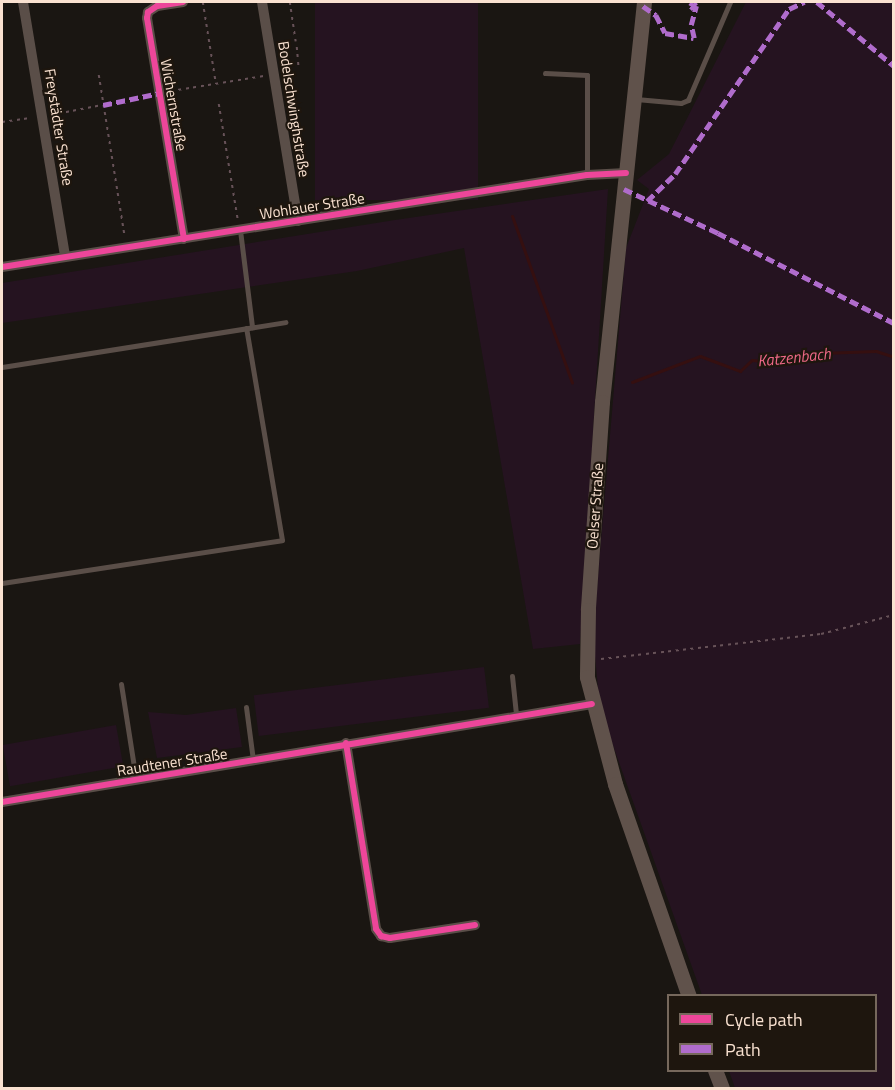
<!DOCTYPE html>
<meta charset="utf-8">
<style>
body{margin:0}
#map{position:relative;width:895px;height:1090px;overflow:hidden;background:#1a1612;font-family:"Titillium Web",sans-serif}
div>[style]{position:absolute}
.green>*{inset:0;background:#251320;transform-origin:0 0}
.stream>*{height:3px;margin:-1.5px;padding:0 1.5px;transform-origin:1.5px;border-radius:1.5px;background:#350f10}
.path>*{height:1.5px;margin-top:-0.75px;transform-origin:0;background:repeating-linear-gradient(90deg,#675258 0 3px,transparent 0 7.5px)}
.lane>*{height:5px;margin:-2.5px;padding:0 2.5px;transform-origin:2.5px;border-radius:2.5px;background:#5a4e48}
.street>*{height:10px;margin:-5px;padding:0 5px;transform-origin:5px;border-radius:5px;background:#5a4e48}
.secondary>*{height:15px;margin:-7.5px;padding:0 7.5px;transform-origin:7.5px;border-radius:7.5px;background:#60524b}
.quiet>*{height:4.5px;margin-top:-2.25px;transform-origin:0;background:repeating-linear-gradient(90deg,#b06ccc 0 9px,transparent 0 13.5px)}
.cycleway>*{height:6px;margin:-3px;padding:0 3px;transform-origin:3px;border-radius:3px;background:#ed469a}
span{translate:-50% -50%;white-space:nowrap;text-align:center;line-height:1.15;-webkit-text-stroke:4.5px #1e160e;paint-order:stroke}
.street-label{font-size:15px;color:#fae2d1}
.water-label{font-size:16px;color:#ef6988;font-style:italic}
.frame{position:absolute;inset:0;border:3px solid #fae2d1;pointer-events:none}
.legend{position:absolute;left:667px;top:994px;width:210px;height:78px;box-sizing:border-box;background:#1e160e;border:2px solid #76685c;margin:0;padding:8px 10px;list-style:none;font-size:18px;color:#fae2d1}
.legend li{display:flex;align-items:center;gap:12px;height:30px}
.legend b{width:30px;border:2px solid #76685c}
</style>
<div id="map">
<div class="green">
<div style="left:315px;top:2px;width:163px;height:198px"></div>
<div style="clip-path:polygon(746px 2px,893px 2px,893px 1088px,735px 1088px,729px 1071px,876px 1070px,876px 996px,702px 995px,600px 709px,593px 635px,626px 248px,649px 189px,637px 180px,669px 154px)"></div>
<div style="clip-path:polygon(608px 189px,580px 644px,533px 649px,464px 248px,357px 271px,2px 323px,2px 283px,395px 220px)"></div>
<div style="left:484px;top:667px;width:41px;height:232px;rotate:83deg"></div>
<div style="clip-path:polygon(236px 708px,242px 747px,157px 758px,148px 712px,186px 715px)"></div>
<div style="left:116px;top:725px;width:42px;height:115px;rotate:80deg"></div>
</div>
<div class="stream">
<div style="left:512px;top:216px;width:177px;rotate:70.2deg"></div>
<div style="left:632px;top:382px;width:73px;rotate:-20.9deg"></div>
<div style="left:700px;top:356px;width:43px;rotate:20.6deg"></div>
<div style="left:740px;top:371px;width:16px;rotate:-43deg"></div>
<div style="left:752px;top:360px;width:22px;rotate:5deg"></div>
<div style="left:774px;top:362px;width:22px;rotate:-22deg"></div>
<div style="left:794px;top:354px;width:82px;rotate:-2.1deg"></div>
<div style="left:876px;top:351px;width:19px;rotate:18deg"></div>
</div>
<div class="path">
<div style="left:203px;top:2px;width:82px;rotate:80.9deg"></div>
<div style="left:290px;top:2px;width:40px;rotate:81.5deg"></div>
<div style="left:297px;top:47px;width:22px;rotate:85deg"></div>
<div style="left:99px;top:75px;width:164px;rotate:80.9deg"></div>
<div style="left:171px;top:91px;width:94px;rotate:-9.2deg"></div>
<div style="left:219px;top:104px;width:118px;rotate:80.7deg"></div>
<div style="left:51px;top:115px;width:52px;rotate:-11.1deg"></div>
<div style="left:2px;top:122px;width:30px;rotate:-8deg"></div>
<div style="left:601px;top:659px;width:221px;rotate:-6.5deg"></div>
<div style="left:821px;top:634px;width:75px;rotate:-14.6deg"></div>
</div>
<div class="lane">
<div style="left:545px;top:73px;width:42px;rotate:2.7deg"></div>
<div style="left:587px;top:75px;width:100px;rotate:90deg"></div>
<div style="left:636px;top:99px;width:45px;rotate:5.1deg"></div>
<div style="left:681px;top:103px;width:8px;rotate:-23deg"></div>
<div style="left:688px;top:100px;width:107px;rotate:-66.8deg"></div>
<div style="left:240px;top:230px;width:98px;rotate:82.9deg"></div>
<div style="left:2px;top:367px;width:287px;rotate:-9deg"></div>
<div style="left:2px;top:583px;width:283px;rotate:-8.7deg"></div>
<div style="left:282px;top:540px;width:215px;rotate:-99.6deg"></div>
<div style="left:512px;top:676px;width:39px;rotate:84deg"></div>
<div style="left:121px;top:684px;width:97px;rotate:81.1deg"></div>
<div style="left:246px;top:707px;width:53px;rotate:82.5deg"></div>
</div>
<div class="street">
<div style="left:23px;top:2px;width:258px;rotate:80.6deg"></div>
<div style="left:183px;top:2px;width:26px;rotate:171deg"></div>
<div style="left:157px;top:6px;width:11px;rotate:146deg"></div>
<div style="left:148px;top:12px;width:6px;rotate:99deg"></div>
<div style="left:147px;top:18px;width:224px;rotate:80.5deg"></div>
<div style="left:262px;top:2px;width:222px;rotate:80.7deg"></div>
<div style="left:2px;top:267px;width:592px;rotate:-8.94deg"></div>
<div style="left:587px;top:175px;width:39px;rotate:-3deg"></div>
<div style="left:346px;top:743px;width:188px;rotate:80.8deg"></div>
<div style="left:376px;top:929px;width:9px;rotate:54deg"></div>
<div style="left:381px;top:936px;width:9px;rotate:13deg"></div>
<div style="left:390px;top:938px;width:86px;rotate:-8.7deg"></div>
<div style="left:2px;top:802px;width:598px;rotate:-9.43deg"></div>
</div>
<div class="secondary">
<div style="left:644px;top:2px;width:402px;rotate:96deg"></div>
<div style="left:602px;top:402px;width:208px;rotate:93.9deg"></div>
<div style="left:588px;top:610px;width:67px;rotate:90.9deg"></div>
<div style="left:587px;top:677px;width:111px;rotate:75.3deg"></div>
<div style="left:615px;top:784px;width:225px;rotate:70.8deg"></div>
<div style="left:715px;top:1070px;width:19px;rotate:69deg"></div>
</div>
<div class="quiet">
<div style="left:817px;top:2px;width:100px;rotate:39.7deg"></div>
<div style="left:643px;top:6px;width:16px;rotate:35deg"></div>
<div style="left:656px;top:15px;width:20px;rotate:63deg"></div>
<div style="left:665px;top:33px;width:29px;rotate:10deg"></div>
<div style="left:694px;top:38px;width:13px;rotate:-103deg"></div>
<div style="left:691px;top:25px;width:20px;rotate:-75deg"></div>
<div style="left:696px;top:6px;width:4px;rotate:-135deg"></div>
<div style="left:693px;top:3px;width:4px;rotate:124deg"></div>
<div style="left:691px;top:6px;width:4px;rotate:45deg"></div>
<div style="left:103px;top:105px;width:58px;rotate:-11.9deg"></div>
<div style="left:624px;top:189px;width:104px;rotate:25.1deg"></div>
<div style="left:718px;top:233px;width:198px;rotate:27.1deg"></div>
<div style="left:647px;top:201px;width:39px;rotate:-44deg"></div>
<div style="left:675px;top:174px;width:201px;rotate:-55.4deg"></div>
<div style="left:789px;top:9px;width:17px;rotate:-25deg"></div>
</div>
<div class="cycleway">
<div style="left:183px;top:2px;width:26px;rotate:171deg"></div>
<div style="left:157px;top:6px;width:11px;rotate:146deg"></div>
<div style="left:148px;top:12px;width:6px;rotate:99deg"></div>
<div style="left:147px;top:18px;width:224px;rotate:80.5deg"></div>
<div style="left:2px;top:267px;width:592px;rotate:-8.94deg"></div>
<div style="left:587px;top:175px;width:39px;rotate:-3deg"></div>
<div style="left:346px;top:743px;width:188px;rotate:80.8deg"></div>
<div style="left:376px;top:929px;width:9px;rotate:54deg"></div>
<div style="left:381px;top:936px;width:9px;rotate:13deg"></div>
<div style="left:390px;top:938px;width:86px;rotate:-8.7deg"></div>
<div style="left:2px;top:802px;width:598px;rotate:-9.43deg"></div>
</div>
<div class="street-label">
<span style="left:174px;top:105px;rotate:80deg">Wichernstraße</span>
<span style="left:294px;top:109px;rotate:81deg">Bodelschwinghstraße</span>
<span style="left:59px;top:127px;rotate:81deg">Freystädter Straße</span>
<span style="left:312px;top:206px;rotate:-9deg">Wohlauer Straße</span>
<span style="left:595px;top:506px;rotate:-86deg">Oelser Straße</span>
<span style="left:172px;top:762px;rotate:-9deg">Raudtener Straße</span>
</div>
<div class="water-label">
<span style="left:794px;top:357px;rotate:-6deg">Katzenbach</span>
</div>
<div class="frame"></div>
<ul class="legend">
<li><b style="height:8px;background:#ed469a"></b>Cycle path</li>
<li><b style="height:8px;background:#b06ccc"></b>Path</li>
</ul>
</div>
